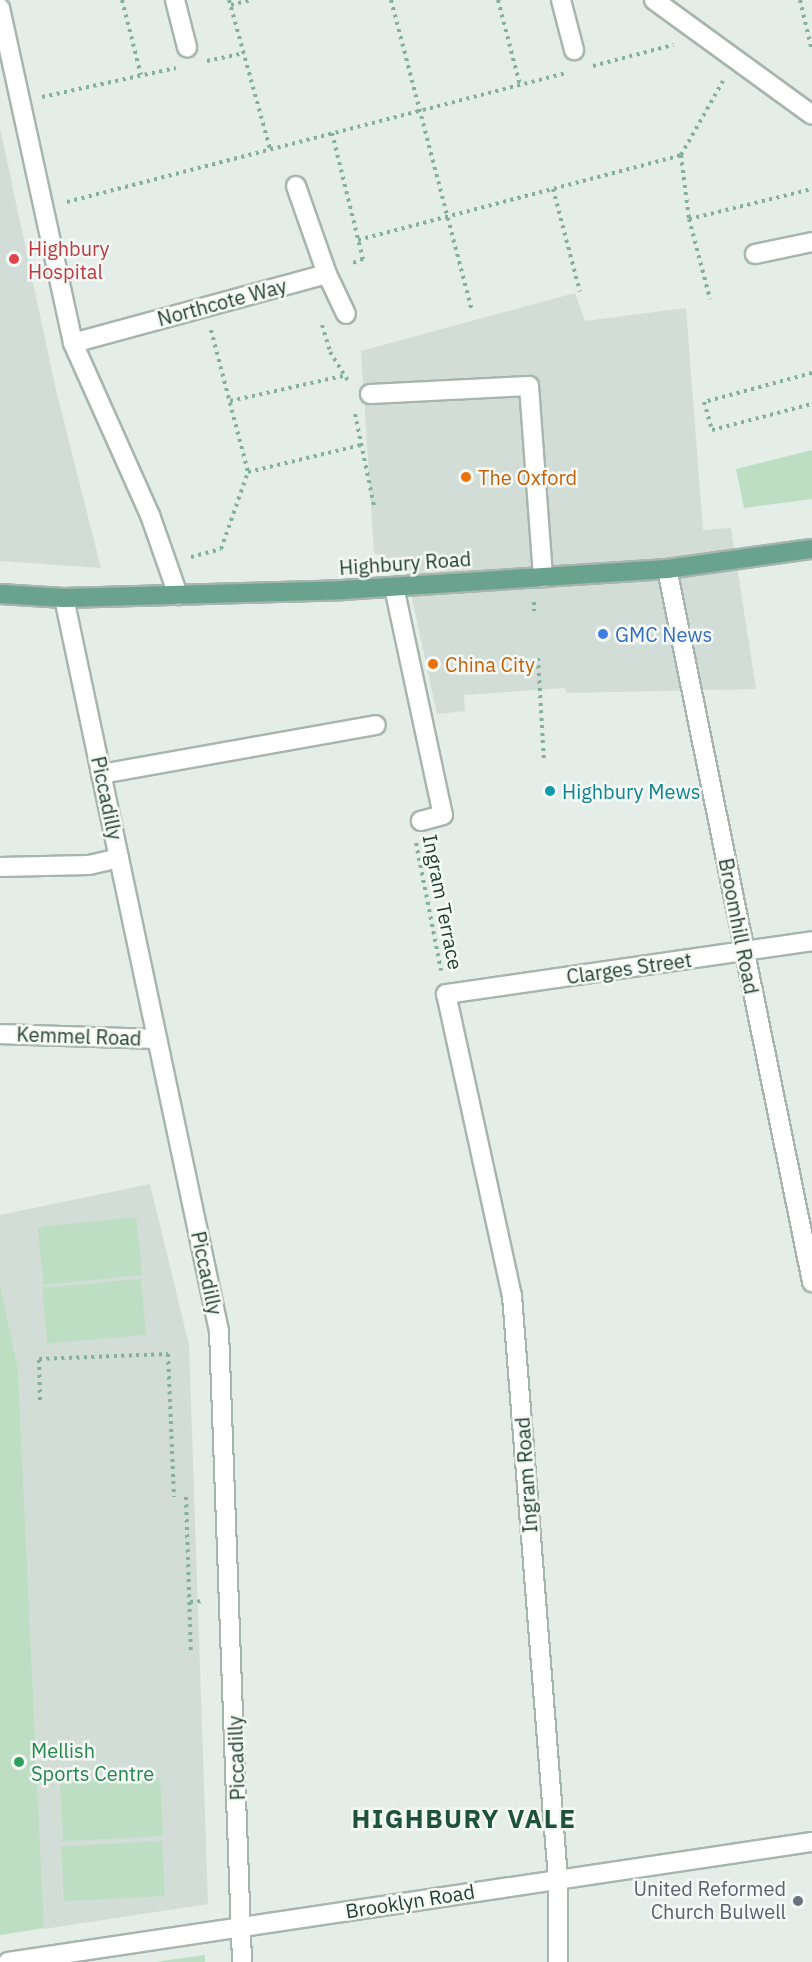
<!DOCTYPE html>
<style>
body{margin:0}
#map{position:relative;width:812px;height:1962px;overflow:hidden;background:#e4ede8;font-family:"IBM Plex Sans",sans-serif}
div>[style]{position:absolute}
.built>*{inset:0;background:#d2ddd7}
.green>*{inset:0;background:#bddec3;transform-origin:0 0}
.path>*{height:4px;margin-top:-2px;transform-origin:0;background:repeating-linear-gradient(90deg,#85b09f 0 3px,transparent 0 7.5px)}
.roads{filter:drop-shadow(2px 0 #a6b5af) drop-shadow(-2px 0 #a6b5af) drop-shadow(0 2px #a6b5af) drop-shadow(0 -2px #a6b5af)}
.minor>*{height:18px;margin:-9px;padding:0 9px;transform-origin:9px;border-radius:9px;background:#fff}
.major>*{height:18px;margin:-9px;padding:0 9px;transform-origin:9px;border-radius:9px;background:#69a28e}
.dots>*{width:16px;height:16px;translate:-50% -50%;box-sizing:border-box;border:3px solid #f4f9f6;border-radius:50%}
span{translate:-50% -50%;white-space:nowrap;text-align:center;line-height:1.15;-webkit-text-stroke:5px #f4f9f6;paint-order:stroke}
.health-label{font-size:20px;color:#be3a42}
.left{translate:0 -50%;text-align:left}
.street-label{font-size:20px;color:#233f35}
.food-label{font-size:20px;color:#c56008}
.shop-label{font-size:20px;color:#366cbe}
.culture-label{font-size:20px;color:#0d838f}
.leisure-label{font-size:20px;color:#27864d}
.worship-label{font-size:20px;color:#5b616d}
.right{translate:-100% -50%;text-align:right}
.district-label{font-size:26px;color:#1f5140;font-weight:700;letter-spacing:1.5px}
</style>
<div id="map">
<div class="built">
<div style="clip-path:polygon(0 128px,56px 390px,101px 568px,0 561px)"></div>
<div style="clip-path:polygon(575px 293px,585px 321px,686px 308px,703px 530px,731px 528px,756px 689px,567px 693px,564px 688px,464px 695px,465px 711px,437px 714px,405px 566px,374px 553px,361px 351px)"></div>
<div style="clip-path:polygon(150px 1184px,189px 1345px,208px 1904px,44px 1929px,18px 1369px,0 1283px,0 1215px)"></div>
</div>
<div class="green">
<div style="clip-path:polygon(812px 450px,812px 499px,744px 508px,736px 469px)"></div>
<div style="left:136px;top:1217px;width:58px;height:99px;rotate:84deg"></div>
<div style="left:141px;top:1279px;width:56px;height:99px;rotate:85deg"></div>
<div style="clip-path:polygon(0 1283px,18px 1369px,44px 1928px,0 1935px)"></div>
<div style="left:160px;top:1777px;width:59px;height:100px;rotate:87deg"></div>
<div style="left:162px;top:1841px;width:55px;height:101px;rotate:87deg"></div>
<div style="clip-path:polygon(205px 1955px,205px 1962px,154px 1962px)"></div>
</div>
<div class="path">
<div style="left:122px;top:0;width:77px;rotate:75.8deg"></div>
<div style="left:229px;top:0;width:155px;rotate:74.6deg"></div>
<div style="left:391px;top:0;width:322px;rotate:75.4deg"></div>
<div style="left:498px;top:0;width:88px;rotate:75.5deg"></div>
<div style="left:800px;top:0;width:52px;rotate:76.8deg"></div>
<div style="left:231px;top:5px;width:21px;rotate:-14deg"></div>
<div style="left:207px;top:61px;width:38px;rotate:-12deg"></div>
<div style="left:593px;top:66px;width:83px;rotate:-14.7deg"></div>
<div style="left:42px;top:97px;width:137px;rotate:-12.2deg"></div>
<div style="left:332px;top:133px;width:130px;rotate:76.2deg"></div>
<div style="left:363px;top:259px;width:14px;rotate:159deg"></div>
<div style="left:681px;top:155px;width:64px;rotate:82.9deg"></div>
<div style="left:689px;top:219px;width:127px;rotate:-13.7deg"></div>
<div style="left:553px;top:189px;width:106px;rotate:75.3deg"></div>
<div style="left:67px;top:202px;width:515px;rotate:-14.49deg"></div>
<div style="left:689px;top:219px;width:83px;rotate:75.3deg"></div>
<div style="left:358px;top:240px;width:334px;rotate:-14.7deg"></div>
<div style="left:681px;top:155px;width:85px;rotate:-60.4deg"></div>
<div style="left:322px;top:325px;width:28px;rotate:73deg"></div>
<div style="left:330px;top:352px;width:36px;rotate:58deg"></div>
<div style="left:211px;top:330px;width:147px;rotate:75.4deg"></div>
<div style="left:248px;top:472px;width:116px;rotate:-13.4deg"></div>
<div style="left:812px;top:373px;width:112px;rotate:165deg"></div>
<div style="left:704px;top:402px;width:29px;rotate:74deg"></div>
<div style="left:712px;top:430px;width:103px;rotate:-14.6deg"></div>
<div style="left:230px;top:401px;width:120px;rotate:-12.5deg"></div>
<div style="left:355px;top:414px;width:94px;rotate:78.3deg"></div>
<div style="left:191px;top:557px;width:31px;rotate:-15deg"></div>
<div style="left:221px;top:549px;width:82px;rotate:-70.7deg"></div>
<div style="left:534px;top:602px;width:9px;rotate:90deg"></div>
<div style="left:538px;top:658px;width:103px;rotate:86.7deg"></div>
<div style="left:416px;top:843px;width:130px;rotate:78.9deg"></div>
<div style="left:40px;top:1400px;width:41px;rotate:-91.4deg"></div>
<div style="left:39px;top:1359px;width:129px;rotate:-2.2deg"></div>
<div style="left:168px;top:1354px;width:143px;rotate:87.6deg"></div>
<div style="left:186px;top:1497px;width:157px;rotate:88.2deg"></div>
<div style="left:190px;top:1602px;width:14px;rotate:-4deg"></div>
</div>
<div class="roads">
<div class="minor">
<div style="left:175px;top:0;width:49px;rotate:75.7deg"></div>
<div style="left:561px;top:0;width:52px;rotate:75.4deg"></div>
<div style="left:654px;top:0;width:195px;rotate:36deg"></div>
<div style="left:0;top:8px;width:343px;rotate:77.7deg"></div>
<div style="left:73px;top:343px;width:188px;rotate:65.9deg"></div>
<div style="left:150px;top:515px;width:85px;rotate:70.7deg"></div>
<div style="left:296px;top:186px;width:93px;rotate:70.6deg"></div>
<div style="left:755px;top:254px;width:58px;rotate:-11.9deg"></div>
<div style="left:73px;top:343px;width:263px;rotate:-15.2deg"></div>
<div style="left:327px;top:274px;width:44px;rotate:64.6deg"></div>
<div style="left:370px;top:394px;width:159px;rotate:-2.9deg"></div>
<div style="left:529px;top:386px;width:192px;rotate:85.8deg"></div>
<div style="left:667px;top:569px;width:728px;rotate:78.5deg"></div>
<div style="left:394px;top:587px;width:233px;rotate:77.9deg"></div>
<div style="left:443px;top:815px;width:23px;rotate:165deg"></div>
<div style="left:64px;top:598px;width:749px;rotate:78.06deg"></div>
<div style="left:219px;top:1331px;width:631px;rotate:87.91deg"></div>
<div style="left:101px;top:774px;width:279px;rotate:-10.1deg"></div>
<div style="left:0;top:867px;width:89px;rotate:-1.3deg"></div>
<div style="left:89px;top:865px;width:31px;rotate:-13deg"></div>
<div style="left:0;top:1034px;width:157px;rotate:1.8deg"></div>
<div style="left:8px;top:1962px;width:813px;rotate:-8.49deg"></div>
<div style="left:558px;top:1962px;width:83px;rotate:-90deg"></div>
<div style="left:558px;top:1879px;width:585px;rotate:-94.51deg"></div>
<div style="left:512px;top:1296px;width:309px;rotate:-102.3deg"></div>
<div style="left:446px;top:994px;width:370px;rotate:-8.2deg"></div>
</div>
<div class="major">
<div style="left:0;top:594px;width:64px;rotate:3.6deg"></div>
<div style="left:64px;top:598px;width:278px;rotate:-1.6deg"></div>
<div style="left:342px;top:590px;width:326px;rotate:-3.7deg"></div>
<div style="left:667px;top:569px;width:146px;rotate:-7.9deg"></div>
</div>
</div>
<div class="dots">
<div style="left:14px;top:259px;background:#e0444e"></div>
<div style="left:466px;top:477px;background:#e8710a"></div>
<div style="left:603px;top:634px;background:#3f7fe0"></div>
<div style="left:433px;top:664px;background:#e8710a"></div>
<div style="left:550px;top:791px;background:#0f9aa8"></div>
<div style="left:19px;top:1762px;background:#2e9e5b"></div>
<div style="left:798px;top:1901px;background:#6b7280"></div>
</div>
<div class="health-label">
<span class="left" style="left:28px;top:260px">Highbury<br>Hospital</span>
</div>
<div class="street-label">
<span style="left:222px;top:302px;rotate:-15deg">Northcote Way</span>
<span style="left:405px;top:563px;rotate:-4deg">Highbury Road</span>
<span style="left:107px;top:798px;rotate:78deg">Piccadilly</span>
<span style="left:443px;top:902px;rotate:79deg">Ingram Terrace</span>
<span style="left:739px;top:926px;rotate:79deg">Broomhill Road</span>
<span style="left:629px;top:968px;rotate:-8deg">Clarges Street</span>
<span style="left:79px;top:1036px;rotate:2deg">Kemmel Road</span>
<span style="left:207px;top:1273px;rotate:78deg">Piccadilly</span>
<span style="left:526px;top:1475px;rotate:-94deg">Ingram Road</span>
<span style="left:236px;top:1758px;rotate:-92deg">Piccadilly</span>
<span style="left:410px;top:1901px;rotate:-9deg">Brooklyn Road</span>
</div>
<div class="food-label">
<span class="left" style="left:478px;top:477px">The Oxford</span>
<span class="left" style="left:445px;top:664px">China City</span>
</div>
<div class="shop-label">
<span class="left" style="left:615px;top:634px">GMC News</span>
</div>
<div class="culture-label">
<span class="left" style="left:562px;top:791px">Highbury Mews</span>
</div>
<div class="leisure-label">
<span class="left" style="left:31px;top:1762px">Mellish<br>Sports Centre</span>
</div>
<div class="worship-label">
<span class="right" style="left:786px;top:1900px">United Reformed<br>Church Bulwell</span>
</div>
<div class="district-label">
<span style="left:464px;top:1819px">HIGHBURY VALE</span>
</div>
</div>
